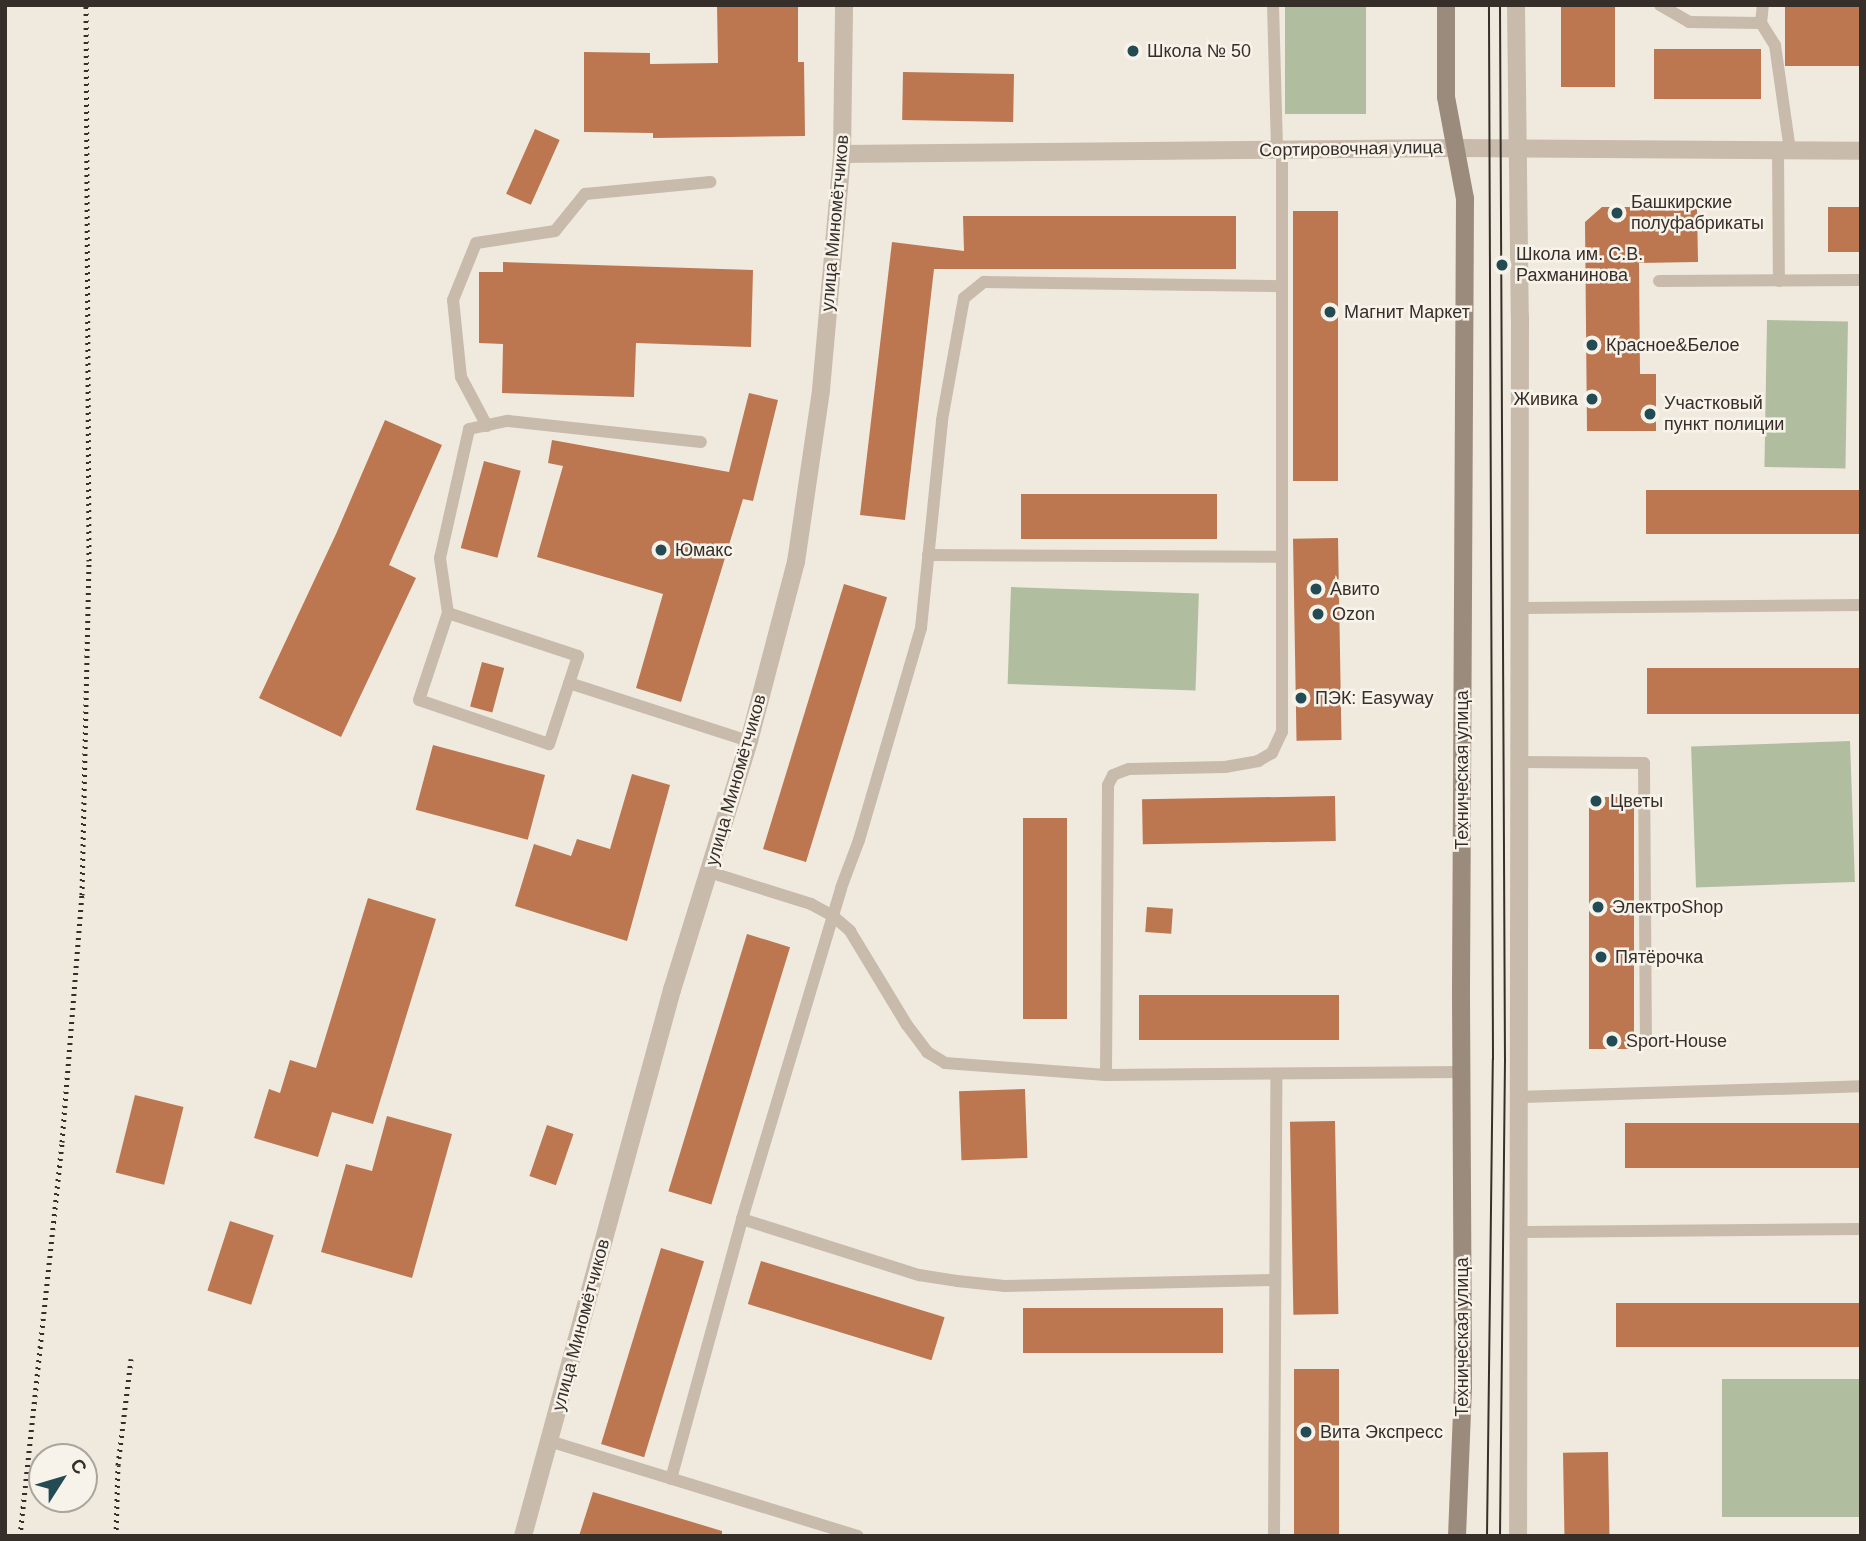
<!DOCTYPE html>
<meta charset="utf-8">
<style>
body{margin:0}
#map{position:relative;width:1866px;height:1541px;overflow:hidden;background:#f0eade;font-family:Arial,sans-serif}
div>[style]{position:absolute}
.green>*{inset:0;background:#b0be9f;transform-origin:0 0}
.building>*{inset:0;background:#bc7650;transform-origin:0 0}
.service>*{height:12px;margin:-6px;padding:0 6px;transform-origin:6px;border-radius:6px;background:#c8bbab}
.minor>*{height:18px;margin:-9px;padding:0 9px;transform-origin:9px;border-radius:9px;background:#c8bbab}
.tertiary>*{height:18px;margin:-9px;padding:0 9px;transform-origin:9px;border-radius:9px;background:#c8bbab}
.secondary>*{height:18px;margin:-9px;padding:0 9px;transform-origin:9px;border-radius:9px;background:#9b8b7c}
.tram>*{height:2px;margin:-1px;padding:0 1px;transform-origin:1px;border-radius:1px;background:#362f29}
.rail>*{height:5px;margin-top:-2.5px;transform-origin:0;background:repeating-linear-gradient(90deg,#362f29 0 2px,transparent 0 7px)}
.dots>*{width:19px;height:19px;translate:-50% -50%;box-sizing:border-box;border:4px solid #f8f3ea;border-radius:50%}
span{translate:-50% -50%;white-space:nowrap;text-align:center;line-height:1.15;-webkit-text-stroke:5px #f8f3ea;paint-order:stroke}
.poi-label{font-size:18px;color:#362f29}
.left{translate:0 -50%;text-align:left}
.right{translate:-100% -50%;text-align:right}
.street-label{font-size:18px;color:#362f29}
.frame{position:absolute;inset:0;border:7px solid #362f29;pointer-events:none}
.north{position:absolute;left:28px;top:1443px;width:70px;height:70px;box-sizing:border-box;background:#f8f3ea;border:2px solid #aaa59d;border-radius:50%;rotate:53deg;font-size:19px;font-weight:700;line-height:28px;text-align:center;color:#362f29}
.north::after{content:'';display:block;margin:auto;width:24px;height:32px;background:#224b54;clip-path:polygon(50% 0,100% 100%,50% 72%,0 100%)}
</style>
<div id="map">
<div class="green">
<div style="left:1285px;top:5px;width:81px;height:109px"></div>
<div style="left:1767px;top:320px;width:81px;height:147px;rotate:1deg"></div>
<div style="left:1011px;top:587px;width:188px;height:97px;rotate:2deg"></div>
<div style="left:1850px;top:741px;width:141px;height:159px;rotate:88deg"></div>
<div style="left:1861px;top:1379px;width:138px;height:139px;rotate:90deg"></div>
</div>
<div class="building">
<div style="clip-path:polygon(717px 5px,798px 5px,798px 62px,804px 62px,805px 136px,653px 138px,653px 133px,584px 132px,584px 52px,650px 53px,650px 64px,718px 63px)"></div>
<div style="left:1561px;top:5px;width:54px;height:82px"></div>
<div style="left:1785px;top:5px;width:76px;height:61px"></div>
<div style="left:1654px;top:49px;width:107px;height:50px"></div>
<div style="left:903px;top:72px;width:111px;height:48px;rotate:1deg"></div>
<div style="left:535px;top:129px;width:27px;height:71px;rotate:24deg"></div>
<div style="clip-path:polygon(1602px 207px,1697px 207px,1698px 262px,1639px 263px,1640px 374px,1656px 374px,1656px 431px,1587px 431px,1585px 222px)"></div>
<div style="left:1861px;top:207px;width:45px;height:33px;rotate:90deg"></div>
<div style="left:1293px;top:211px;width:45px;height:270px"></div>
<div style="clip-path:polygon(963px 216px,1236px 216px,1236px 269px,934px 269px,905px 520px,860px 515px,892px 242px,964px 251px)"></div>
<div style="clip-path:polygon(503px 262px,753px 270px,751px 347px,636px 343px,634px 397px,502px 393px,503px 344px,479px 343px,479px 272px,503px 272px)"></div>
<div style="clip-path:polygon(749px 393px,778px 400px,753px 501px,743px 499px,681px 702px,636px 688px,663px 594px,537px 557px,563px 466px,548px 463px,552px 440px,729px 472px)"></div>
<div style="clip-path:polygon(385px 420px,442px 445px,389px 565px,416px 578px,341px 737px,259px 698px,336px 534px)"></div>
<div style="left:484px;top:461px;width:38px;height:90px;rotate:15deg"></div>
<div style="left:1861px;top:490px;width:44px;height:215px;rotate:90deg"></div>
<div style="left:1217px;top:494px;width:45px;height:196px;rotate:90deg"></div>
<div style="left:1338px;top:538px;width:202px;height:45px;rotate:89deg"></div>
<div style="left:844px;top:584px;width:45px;height:277px;rotate:17deg"></div>
<div style="left:482px;top:662px;width:23px;height:46px;rotate:15deg"></div>
<div style="left:1861px;top:668px;width:46px;height:214px;rotate:90deg"></div>
<div style="left:433px;top:745px;width:116px;height:67px;rotate:15deg"></div>
<div style="clip-path:polygon(632px 774px,670px 785px,627px 941px,515px 906px,534px 844px,571px 856px,577px 839px,610px 849px)"></div>
<div style="left:1335px;top:796px;width:45px;height:193px;rotate:89deg"></div>
<div style="left:1634px;top:797px;width:252px;height:45px;rotate:90deg"></div>
<div style="left:1023px;top:818px;width:44px;height:201px"></div>
<div style="clip-path:polygon(368px 898px,436px 919px,373px 1124px,332px 1112px,318px 1157px,254px 1138px,269px 1089px,280px 1093px,290px 1060px,316px 1068px)"></div>
<div style="left:1147px;top:907px;width:26px;height:25px;rotate:4deg"></div>
<div style="left:747px;top:934px;width:45px;height:269px;rotate:17deg"></div>
<div style="left:1339px;top:995px;width:45px;height:200px;rotate:90deg"></div>
<div style="left:1025px;top:1089px;width:69px;height:66px;rotate:88deg"></div>
<div style="left:135px;top:1095px;width:50px;height:80px;rotate:14deg"></div>
<div style="clip-path:polygon(387px 1116px,452px 1134px,412px 1278px,321px 1252px,346px 1164px,372px 1171px)"></div>
<div style="left:1335px;top:1121px;width:193px;height:45px;rotate:89deg"></div>
<div style="left:1861px;top:1123px;width:45px;height:236px;rotate:90deg"></div>
<div style="left:547px;top:1125px;width:28px;height:54px;rotate:19deg"></div>
<div style="left:230px;top:1221px;width:46px;height:73px;rotate:18deg"></div>
<div style="left:661px;top:1248px;width:45px;height:205px;rotate:17deg"></div>
<div style="left:761px;top:1261px;width:192px;height:45px;rotate:17deg"></div>
<div style="left:1861px;top:1303px;width:44px;height:245px;rotate:90deg"></div>
<div style="left:1223px;top:1308px;width:45px;height:200px;rotate:90deg"></div>
<div style="left:1294px;top:1369px;width:45px;height:167px"></div>
<div style="left:1608px;top:1452px;width:84px;height:45px;rotate:89deg"></div>
<div style="clip-path:polygon(593px 1492px,722px 1531px,722px 1536px,579px 1536px)"></div>
</div>
<div class="service">
<div style="left:1273px;top:5px;width:145px;rotate:88.4deg"></div>
<div style="left:1660px;top:5px;width:34px;rotate:30deg"></div>
<div style="left:1689px;top:22px;width:72px;rotate:0.8deg"></div>
<div style="left:1761px;top:23px;width:26px;rotate:58deg"></div>
<div style="left:1775px;top:45px;width:107px;rotate:81.9deg"></div>
<div style="left:1761px;top:23px;width:18px;rotate:-84deg"></div>
<div style="left:1778px;top:151px;width:130px;rotate:89.6deg"></div>
<div style="left:1659px;top:281px;width:202px;rotate:-0.3deg"></div>
<div style="left:487px;top:426px;width:55px;rotate:-118deg"></div>
<div style="left:461px;top:377px;width:77px;rotate:-95.9deg"></div>
<div style="left:453px;top:300px;width:61px;rotate:-68deg"></div>
<div style="left:476px;top:243px;width:80px;rotate:-8.6deg"></div>
<div style="left:555px;top:231px;width:48px;rotate:-51deg"></div>
<div style="left:585px;top:194px;width:126px;rotate:-5.5deg"></div>
<div style="left:928px;top:555px;width:354px;rotate:0.3deg"></div>
<div style="left:1520px;top:608px;width:341px;rotate:-0.5deg"></div>
<div style="left:448px;top:613px;width:137px;rotate:18.3deg"></div>
<div style="left:578px;top:656px;width:93px;rotate:108.2deg"></div>
<div style="left:549px;top:744px;width:137px;rotate:-161.3deg"></div>
<div style="left:419px;top:700px;width:92px;rotate:-71.6deg"></div>
<div style="left:448px;top:613px;width:56px;rotate:-98.3deg"></div>
<div style="left:440px;top:558px;width:132px;rotate:-77.3deg"></div>
<div style="left:469px;top:429px;width:40px;rotate:-12deg"></div>
<div style="left:508px;top:421px;width:194px;rotate:6.2deg"></div>
<div style="left:569px;top:683px;width:189px;rotate:17.9deg"></div>
<div style="left:1519px;top:762px;width:125px;rotate:0.5deg"></div>
<div style="left:1644px;top:763px;width:271px;rotate:89.6deg"></div>
<div style="left:709px;top:872px;width:107px;rotate:17.4deg"></div>
<div style="left:811px;top:904px;width:25px;rotate:29deg"></div>
<div style="left:833px;top:916px;width:23px;rotate:41deg"></div>
<div style="left:850px;top:931px;width:110px;rotate:58.8deg"></div>
<div style="left:907px;top:1025px;width:34px;rotate:53deg"></div>
<div style="left:927px;top:1052px;width:21px;rotate:31deg"></div>
<div style="left:945px;top:1063px;width:161px;rotate:4.3deg"></div>
<div style="left:1106px;top:1075px;width:356px;rotate:-0.5deg"></div>
<div style="left:1106px;top:1075px;width:290px;rotate:-89.6deg"></div>
<div style="left:1108px;top:785px;width:11px;rotate:-63deg"></div>
<div style="left:1113px;top:775px;width:17px;rotate:-21deg"></div>
<div style="left:1129px;top:769px;width:96px;rotate:-1.2deg"></div>
<div style="left:1225px;top:767px;width:34px;rotate:-10deg"></div>
<div style="left:1258px;top:761px;width:16px;rotate:-30deg"></div>
<div style="left:1272px;top:753px;width:23px;rotate:-65deg"></div>
<div style="left:1282px;top:732px;width:582px;rotate:-90deg"></div>
<div style="left:1520px;top:1097px;width:341px;rotate:-1.8deg"></div>
<div style="left:742px;top:1219px;width:186px;rotate:17.6deg"></div>
<div style="left:919px;top:1275px;width:38px;rotate:9deg"></div>
<div style="left:957px;top:1281px;width:48px;rotate:5.9deg"></div>
<div style="left:1005px;top:1286px;width:270px;rotate:-1.3deg"></div>
<div style="left:1518px;top:1232px;width:343px;rotate:-0.5deg"></div>
<div style="left:549px;top:1441px;width:323px;rotate:17.1deg"></div>
<div style="left:671px;top:1479px;width:270px;rotate:-74.7deg"></div>
<div style="left:742px;top:1219px;width:345px;rotate:-73.3deg"></div>
<div style="left:841px;top:888px;width:51px;rotate:-69.4deg"></div>
<div style="left:859px;top:840px;width:221px;rotate:-73.7deg"></div>
<div style="left:921px;top:628px;width:209px;rotate:-84.2deg"></div>
<div style="left:942px;top:420px;width:124px;rotate:-79.8deg"></div>
<div style="left:964px;top:298px;width:26px;rotate:-39deg"></div>
<div style="left:984px;top:282px;width:298px;rotate:0.8deg"></div>
<div style="left:1274px;top:1536px;width:456px;rotate:-89.7deg"></div>
</div>
<div class="minor">
<div style="left:1516px;top:5px;width:312px;rotate:89.3deg"></div>
<div style="left:1520px;top:317px;width:1219px;rotate:90.09deg"></div>
<div style="left:842px;top:154px;width:614px;rotate:-0.56deg"></div>
<div style="left:1456px;top:148px;width:405px;rotate:0.4deg"></div>
</div>
<div class="tertiary">
<div style="left:523px;top:1536px;width:566px;rotate:-74.74deg"></div>
<div style="left:672px;top:990px;width:261px;rotate:-72.8deg"></div>
<div style="left:749px;top:741px;width:185px;rotate:-75.3deg"></div>
<div style="left:796px;top:562px;width:174px;rotate:-81.7deg"></div>
<div style="left:821px;top:390px;width:237px;rotate:-84.9deg"></div>
<div style="left:842px;top:154px;width:149px;rotate:-89.2deg"></div>
</div>
<div class="secondary">
<div style="left:1446px;top:5px;width:92px;rotate:90deg"></div>
<div style="left:1446px;top:97px;width:104px;rotate:79.4deg"></div>
<div style="left:1465px;top:199px;width:798px;rotate:90.29deg"></div>
<div style="left:1461px;top:997px;width:390px;rotate:89.7deg"></div>
<div style="left:1463px;top:1387px;width:149px;rotate:92.3deg"></div>
</div>
<div class="tram">
<div style="left:1500px;top:5px;width:1054px;rotate:89.73deg"></div>
<div style="left:1505px;top:1059px;width:477px;rotate:90.6deg"></div>
<div style="left:1487px;top:1536px;width:477px;rotate:-89.3deg"></div>
<div style="left:1493px;top:1059px;width:1054px;rotate:-90.22deg"></div>
</div>
<div class="rail">
<div style="left:20px;top:1536px;width:396px;rotate:-83.9deg"></div>
<div style="left:62px;top:1142px;width:248px;rotate:-85.4deg"></div>
<div style="left:82px;top:895px;width:334px;rotate:-88.8deg"></div>
<div style="left:89px;top:561px;width:556px;rotate:-90.31deg"></div>
<div style="left:116px;top:1536px;width:71px;rotate:-88.4deg"></div>
<div style="left:118px;top:1465px;width:107px;rotate:-83deg"></div>
</div>
<div class="dots">
<div style="left:1133px;top:51px;background:#224b54"></div>
<div style="left:1617px;top:213px;background:#224b54"></div>
<div style="left:1502px;top:265px;background:#224b54"></div>
<div style="left:1330px;top:312px;background:#224b54"></div>
<div style="left:1592px;top:345px;background:#224b54"></div>
<div style="left:1592px;top:399px;background:#224b54"></div>
<div style="left:1650px;top:414px;background:#224b54"></div>
<div style="left:661px;top:550px;background:#224b54"></div>
<div style="left:1316px;top:589px;background:#224b54"></div>
<div style="left:1318px;top:614px;background:#224b54"></div>
<div style="left:1301px;top:698px;background:#224b54"></div>
<div style="left:1596px;top:801px;background:#224b54"></div>
<div style="left:1598px;top:907px;background:#224b54"></div>
<div style="left:1601px;top:957px;background:#224b54"></div>
<div style="left:1612px;top:1041px;background:#224b54"></div>
<div style="left:1306px;top:1432px;background:#224b54"></div>
</div>
<div class="poi-label">
<span class="left" style="left:1147px;top:51px">Школа № 50</span>
<span class="left" style="left:1631px;top:213px">Башкирские<br>полуфабрикаты</span>
<span class="left" style="left:1516px;top:265px">Школа им. С.В.<br>Рахманинова</span>
<span class="left" style="left:1344px;top:312px">Магнит Маркет</span>
<span class="left" style="left:1606px;top:345px">Красное&amp;Белое</span>
<span class="right" style="left:1578px;top:399px">Живика</span>
<span class="left" style="left:1664px;top:414px">Участковый<br>пункт полиции</span>
<span class="left" style="left:675px;top:550px">Юмакс</span>
<span class="left" style="left:1330px;top:589px">Авито</span>
<span class="left" style="left:1332px;top:614px">Ozon</span>
<span class="left" style="left:1315px;top:698px">ПЭК: Easyway</span>
<span class="left" style="left:1610px;top:801px">Цветы</span>
<span class="left" style="left:1612px;top:907px">ЭлектроShop</span>
<span class="left" style="left:1615px;top:957px">Пятёрочка</span>
<span class="left" style="left:1626px;top:1041px">Sport-House</span>
<span class="left" style="left:1320px;top:1432px">Вита Экспресс</span>
</div>
<div class="street-label">
<span style="left:1351px;top:149px;rotate:-1deg">Сортировочная улица</span>
<span style="left:835px;top:223px;rotate:-85deg">улица Миномётчиков</span>
<span style="left:1462px;top:770px;rotate:-90deg">Техническая улица</span>
<span style="left:736px;top:780px;rotate:-74deg">улица Миномётчиков</span>
<span style="left:581px;top:1325px;rotate:-75deg">улица Миномётчиков</span>
<span style="left:1462px;top:1337px;rotate:-90deg">Техническая улица</span>
</div>
<div class="frame"></div>
<div class="north">С</div>
</div>
